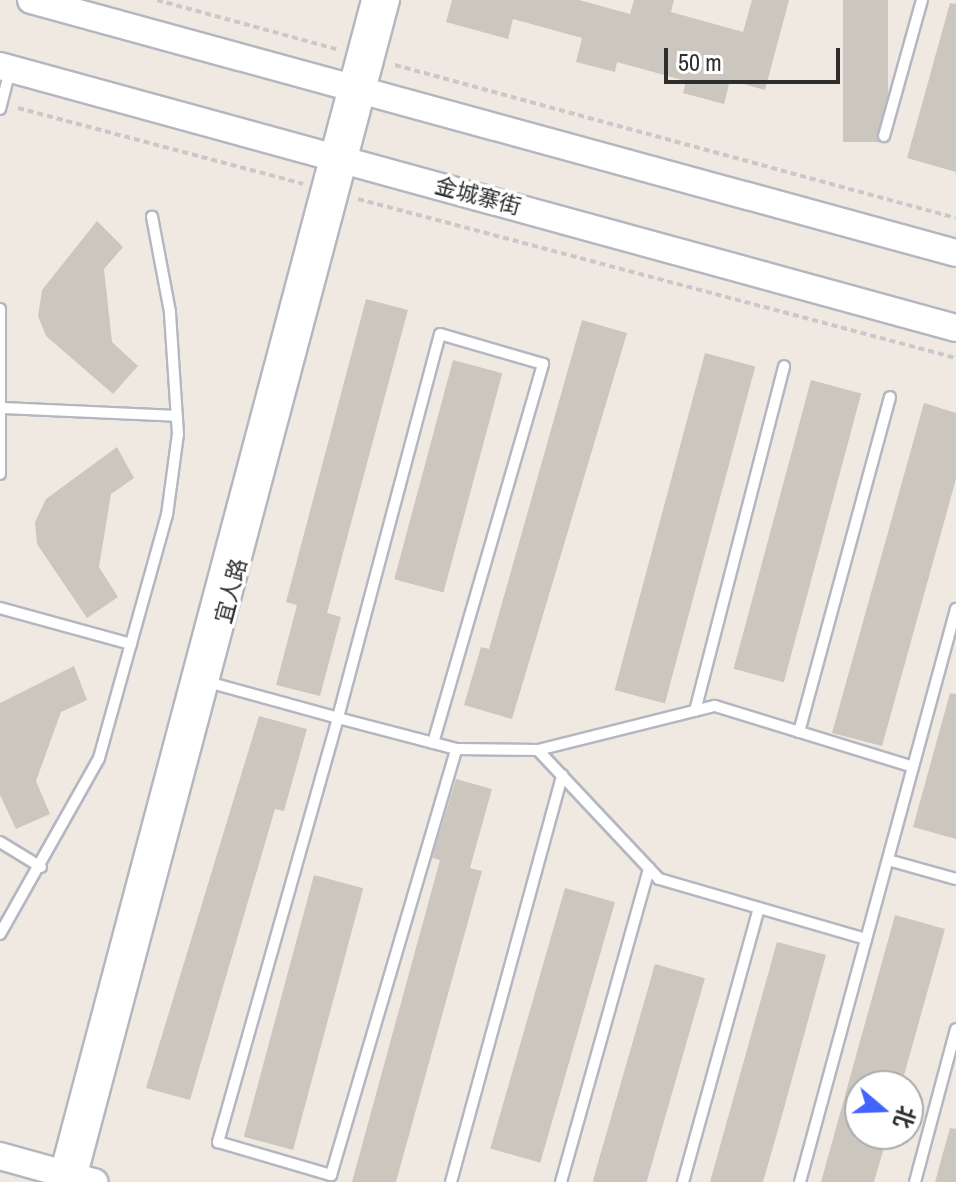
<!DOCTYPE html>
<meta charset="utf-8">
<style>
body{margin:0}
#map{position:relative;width:956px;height:1182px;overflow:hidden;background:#efe9e1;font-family:"Archivo Narrow","Noto Sans SC",sans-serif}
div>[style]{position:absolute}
.building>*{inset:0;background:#cbc7bf;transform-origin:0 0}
.path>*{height:4px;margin-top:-2px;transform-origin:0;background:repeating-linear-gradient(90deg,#c9c9c9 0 6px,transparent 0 10px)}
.roads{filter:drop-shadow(2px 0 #b4b7c1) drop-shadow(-2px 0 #b4b7c1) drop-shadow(0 2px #b4b7c1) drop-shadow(0 -2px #b4b7c1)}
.lane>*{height:10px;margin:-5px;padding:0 5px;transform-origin:5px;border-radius:5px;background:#fff}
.street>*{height:20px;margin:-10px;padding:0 10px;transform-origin:10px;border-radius:10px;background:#fff}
.secondary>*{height:26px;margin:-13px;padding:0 13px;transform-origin:13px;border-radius:13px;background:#fff}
span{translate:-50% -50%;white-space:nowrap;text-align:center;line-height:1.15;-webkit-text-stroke:7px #fff;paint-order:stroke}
.street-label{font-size:22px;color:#2e2e2e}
.north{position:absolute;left:844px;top:1070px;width:80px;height:80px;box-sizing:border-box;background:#fff;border:2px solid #ababab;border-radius:50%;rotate:109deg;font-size:22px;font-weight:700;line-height:32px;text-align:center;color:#2e2e2e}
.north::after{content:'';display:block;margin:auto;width:28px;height:36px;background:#4264fb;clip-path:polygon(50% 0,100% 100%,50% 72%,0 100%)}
.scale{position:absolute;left:664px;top:48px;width:176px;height:36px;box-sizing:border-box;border:4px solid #2e2e2e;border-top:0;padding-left:10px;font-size:24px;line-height:28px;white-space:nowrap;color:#2e2e2e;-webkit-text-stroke:6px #fff;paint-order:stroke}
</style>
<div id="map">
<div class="building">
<div style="clip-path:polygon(452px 0,579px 0,630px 14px,634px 0,674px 0,671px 12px,743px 32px,752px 0,789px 0,765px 90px,730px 80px,724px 104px,683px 93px,686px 81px,617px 62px,615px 72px,576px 62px,582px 38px,513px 19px,508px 39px,446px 22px)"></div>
<div style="left:843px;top:0;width:45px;height:142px"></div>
<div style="clip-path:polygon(950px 3px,956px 4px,956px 172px,907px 158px)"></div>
<div style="clip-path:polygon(97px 221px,123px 247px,104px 269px,112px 342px,138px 366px,113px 394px,46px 336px,38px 316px,42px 290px)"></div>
<div style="clip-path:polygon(366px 299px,408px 310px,327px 613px,341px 617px,320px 696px,276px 685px,297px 605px,286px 602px)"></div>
<div style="clip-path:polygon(582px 320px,627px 333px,512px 719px,464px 705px,481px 647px,489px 649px)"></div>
<div style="left:705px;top:353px;width:52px;height:349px;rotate:15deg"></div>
<div style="left:453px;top:360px;width:51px;height:227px;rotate:15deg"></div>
<div style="left:811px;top:380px;width:52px;height:299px;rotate:15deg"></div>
<div style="clip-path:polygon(924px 403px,956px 413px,956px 479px,882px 746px,832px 733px)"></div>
<div style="clip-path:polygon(117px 447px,134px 478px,111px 494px,99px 567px,118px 597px,87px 618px,37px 544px,35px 522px,46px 499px)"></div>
<div style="clip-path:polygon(74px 666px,87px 700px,61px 712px,36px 781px,50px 814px,16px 829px,0 795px,0 703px)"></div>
<div style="clip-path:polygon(950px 693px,956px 694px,956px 839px,913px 827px)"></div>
<div style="clip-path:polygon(259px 716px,307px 729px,284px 811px,275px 809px,190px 1100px,146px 1088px)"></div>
<div style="clip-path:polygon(456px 779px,492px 789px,470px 868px,482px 871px,396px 1182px,352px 1182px,440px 860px,432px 858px)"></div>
<div style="left:314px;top:875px;width:51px;height:271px;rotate:15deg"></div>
<div style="left:565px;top:888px;width:52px;height:271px;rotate:16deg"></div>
<div style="clip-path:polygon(895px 915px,945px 929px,901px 1086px,860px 1086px,860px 1134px,888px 1134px,874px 1182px,821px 1182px)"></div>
<div style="clip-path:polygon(777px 942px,826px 955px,781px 1119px,763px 1182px,710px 1182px)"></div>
<div style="left:655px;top:964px;width:52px;height:226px;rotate:16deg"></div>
<div style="clip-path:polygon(950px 1128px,956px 1129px,956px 1182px,935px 1182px)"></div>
</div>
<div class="path">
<div style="left:157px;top:0;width:186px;rotate:15.3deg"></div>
<div style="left:395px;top:65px;width:581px;rotate:15.26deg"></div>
<div style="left:18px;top:108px;width:295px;rotate:14.9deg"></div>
<div style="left:358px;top:199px;width:619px;rotate:14.89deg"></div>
</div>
<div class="roads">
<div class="lane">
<div style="left:0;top:109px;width:40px;rotate:-75.6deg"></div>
<div style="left:884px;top:136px;width:141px;rotate:-74.4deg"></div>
<div style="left:0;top:309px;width:165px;rotate:90deg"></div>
<div style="left:3px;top:408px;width:174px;rotate:2.6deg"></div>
<div style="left:0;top:608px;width:136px;rotate:15.4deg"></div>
<div style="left:204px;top:681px;width:139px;rotate:15.4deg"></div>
<div style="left:338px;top:718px;width:441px;rotate:105.8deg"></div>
<div style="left:218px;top:1142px;width:118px;rotate:16.3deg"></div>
<div style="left:331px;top:1175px;width:444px;rotate:-73.6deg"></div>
<div style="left:695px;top:711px;width:356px;rotate:-75.5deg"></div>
<div style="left:799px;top:732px;width:347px;rotate:-74.8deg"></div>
<div style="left:433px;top:743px;width:395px;rotate:-73.8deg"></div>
<div style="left:543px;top:364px;width:107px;rotate:-163.8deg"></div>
<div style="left:440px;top:334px;width:397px;rotate:104.9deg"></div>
<div style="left:338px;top:718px;width:122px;rotate:14.7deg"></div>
<div style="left:456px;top:749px;width:82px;rotate:0.7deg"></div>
<div style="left:0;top:842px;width:48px;rotate:31.4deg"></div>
<div style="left:888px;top:860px;width:71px;rotate:15.6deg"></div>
<div style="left:0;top:934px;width:202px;rotate:-60.6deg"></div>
<div style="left:99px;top:758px;width:252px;rotate:-74.4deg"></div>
<div style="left:167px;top:515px;width:82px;rotate:-82.3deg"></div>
<div style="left:178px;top:434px;width:122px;rotate:-93.8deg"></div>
<div style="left:170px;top:312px;width:97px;rotate:-100.7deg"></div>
<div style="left:866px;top:939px;width:216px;rotate:-163.8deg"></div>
<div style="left:659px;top:879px;width:177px;rotate:-133.2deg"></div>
<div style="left:538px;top:750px;width:182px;rotate:-14deg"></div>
<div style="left:715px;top:706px;width:207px;rotate:17.1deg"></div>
<div style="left:451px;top:1182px;width:422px;rotate:-74.7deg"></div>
<div style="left:561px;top:1182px;width:326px;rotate:-74.3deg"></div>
<div style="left:683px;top:1182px;width:284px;rotate:-74.5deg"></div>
<div style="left:800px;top:1182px;width:594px;rotate:-74.77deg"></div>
<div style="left:915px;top:1182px;width:158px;rotate:-75deg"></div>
</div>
<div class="street">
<div style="left:58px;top:1182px;width:1223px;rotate:-75.12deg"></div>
<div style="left:75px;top:1182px;width:1223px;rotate:-75.12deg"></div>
</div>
<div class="secondary">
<div style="left:31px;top:0;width:959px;rotate:15.3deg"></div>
<div style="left:0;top:66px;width:991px;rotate:15.33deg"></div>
<div style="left:0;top:1156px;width:98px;rotate:15.5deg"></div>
</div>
</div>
<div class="street-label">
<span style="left:478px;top:196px;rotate:15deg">金城寨街</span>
<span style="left:231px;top:591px;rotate:-75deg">宜人路</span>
</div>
<div class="north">北</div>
<div class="scale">50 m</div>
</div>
